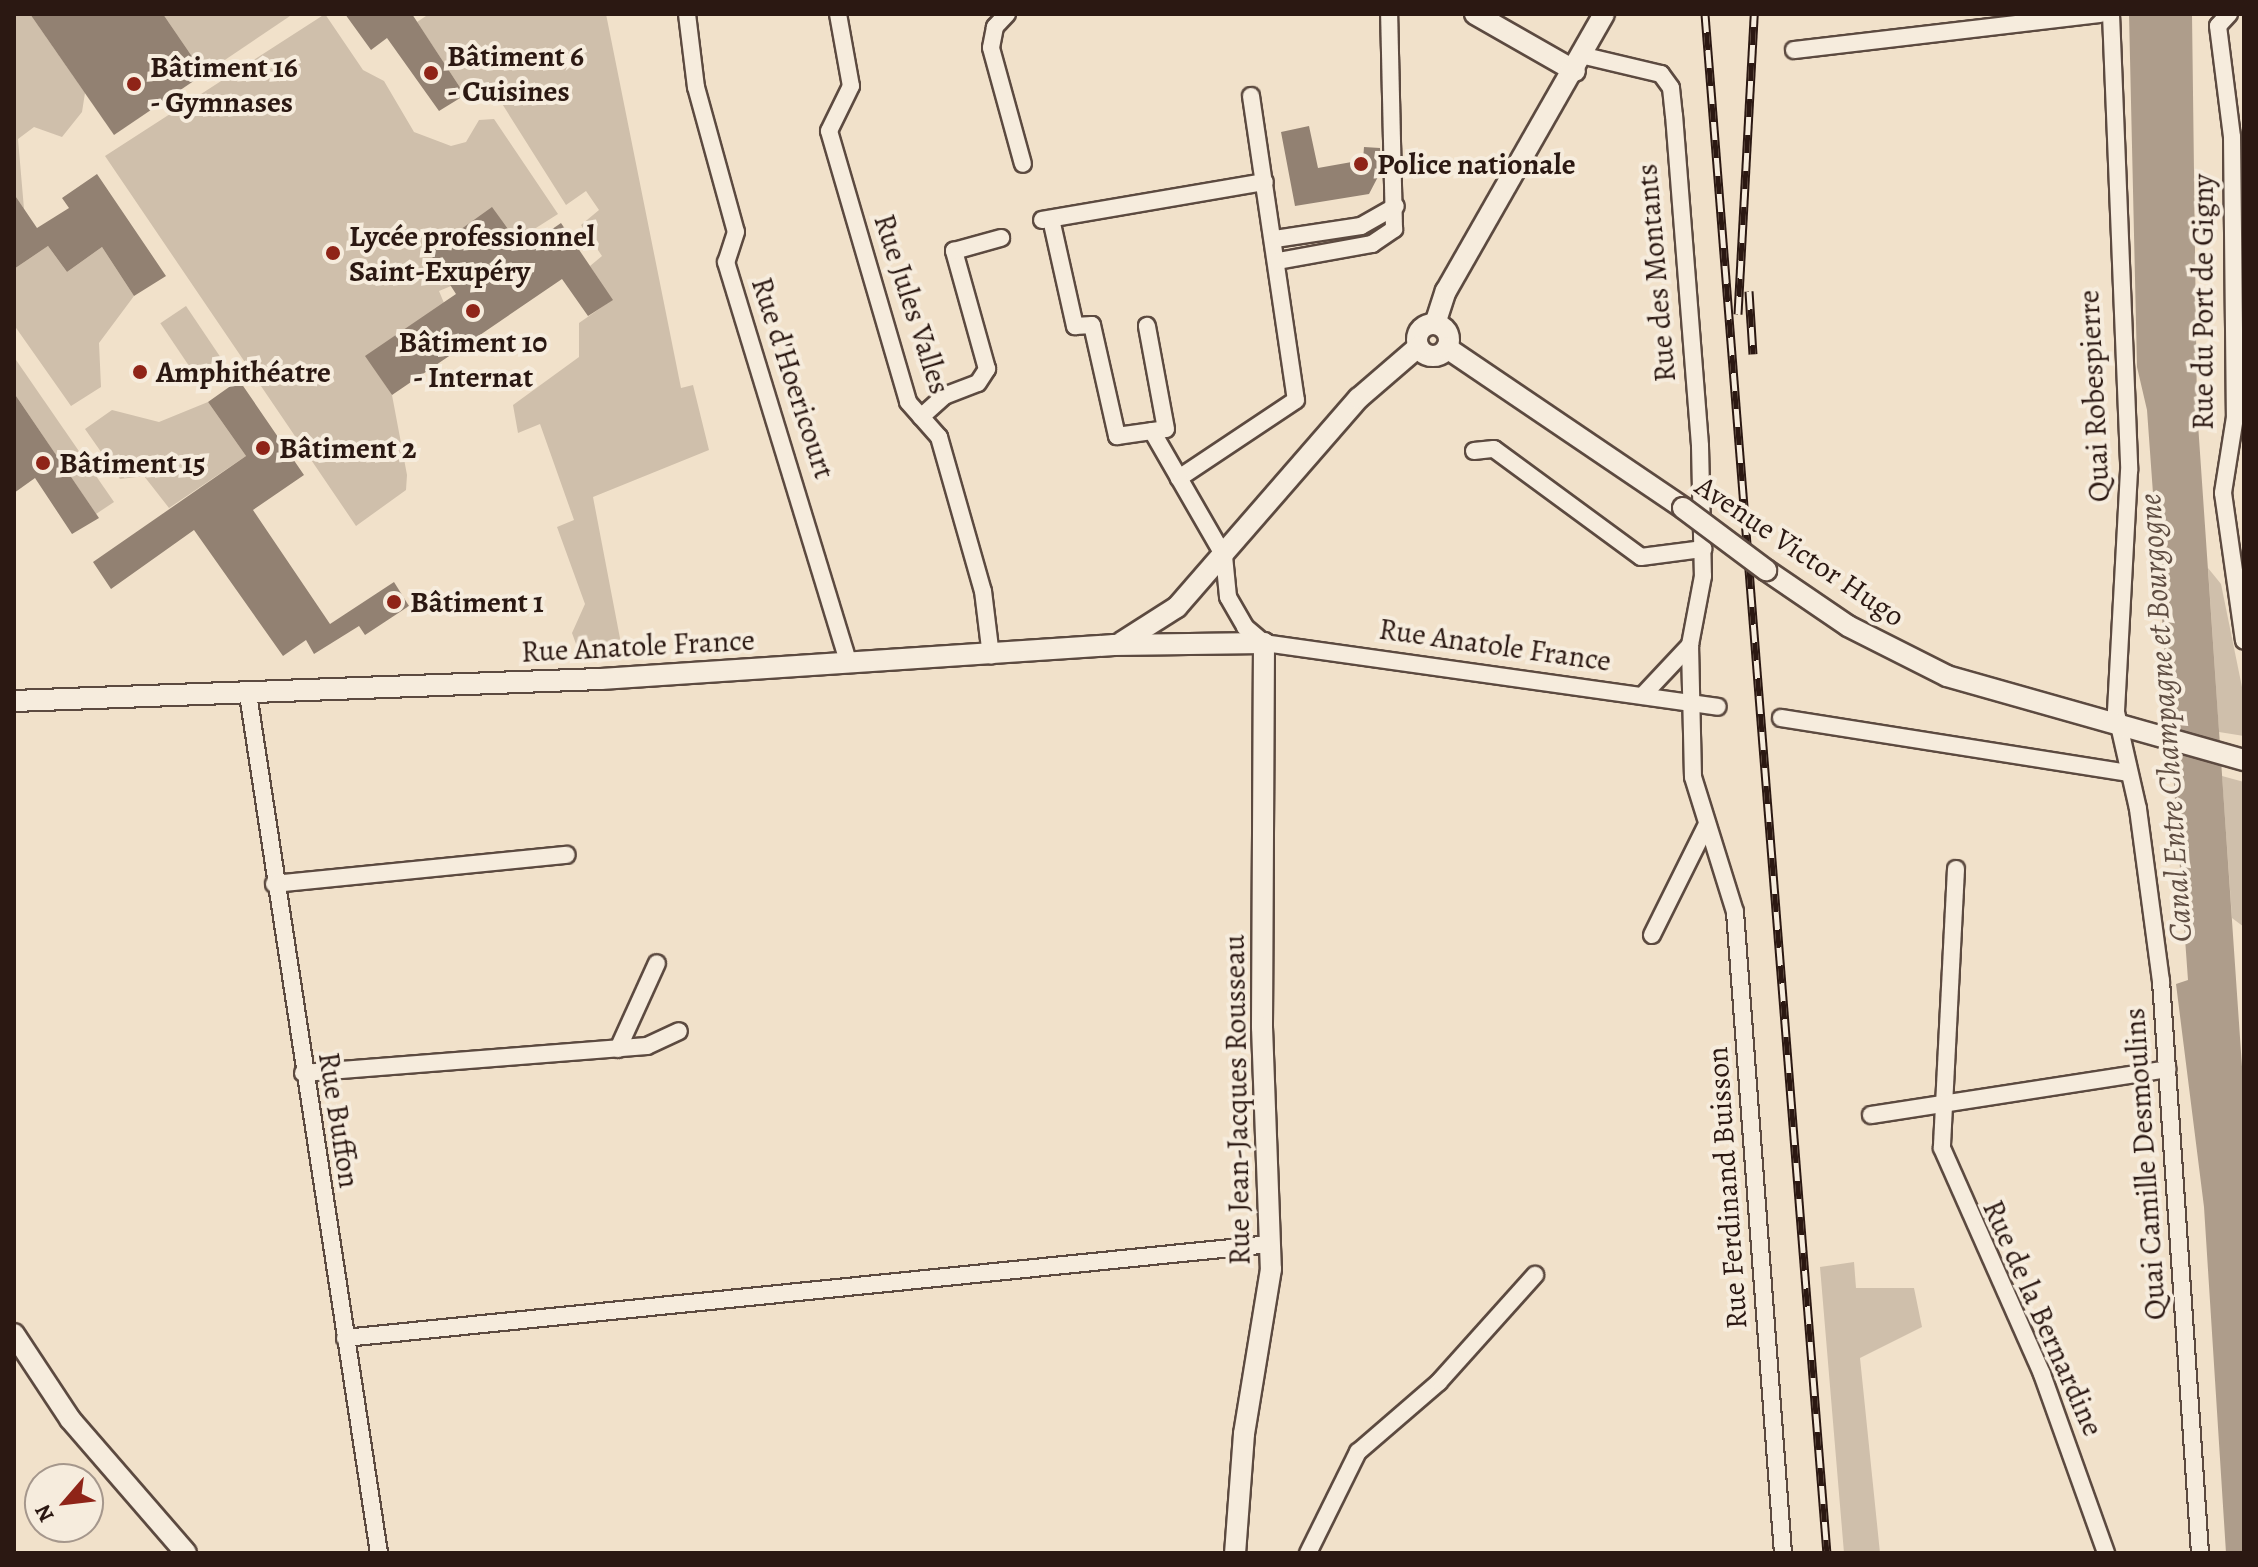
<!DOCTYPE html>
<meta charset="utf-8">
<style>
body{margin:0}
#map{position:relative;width:2258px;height:1567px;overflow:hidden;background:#f1e1ca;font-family:Alegreya,serif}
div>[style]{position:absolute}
.green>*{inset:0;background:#cfbfab;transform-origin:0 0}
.water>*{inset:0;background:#ae9d8b}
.building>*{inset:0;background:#928172}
.roads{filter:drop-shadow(2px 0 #5c4a40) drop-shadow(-2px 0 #5c4a40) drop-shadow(0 2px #5c4a40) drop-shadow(0 -2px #5c4a40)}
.minor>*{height:16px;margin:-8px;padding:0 8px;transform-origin:8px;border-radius:8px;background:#f6ecdd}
.tertiary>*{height:20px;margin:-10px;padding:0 10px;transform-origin:10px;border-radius:10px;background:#f6ecdd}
.tertiary>.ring{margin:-10px;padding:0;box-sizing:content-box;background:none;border:20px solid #f6ecdd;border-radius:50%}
.rail>*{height:9px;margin-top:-4.5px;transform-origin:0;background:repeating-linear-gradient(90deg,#f6ecdd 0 18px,#2b1812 0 36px);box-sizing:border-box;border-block:2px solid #2b1812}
.bridges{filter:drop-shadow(2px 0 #5c4a40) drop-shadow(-2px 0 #5c4a40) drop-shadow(0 2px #5c4a40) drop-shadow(0 -2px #5c4a40)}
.tertiary-bridge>*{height:20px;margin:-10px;padding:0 10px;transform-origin:10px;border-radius:10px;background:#f6ecdd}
.dots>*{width:22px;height:22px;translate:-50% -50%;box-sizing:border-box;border:4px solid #f6ecdd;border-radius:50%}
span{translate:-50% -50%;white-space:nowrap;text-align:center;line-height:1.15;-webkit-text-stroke:8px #f6ecdd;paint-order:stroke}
.poi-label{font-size:30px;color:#2b1812;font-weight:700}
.left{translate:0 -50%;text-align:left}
.street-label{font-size:30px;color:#2b1812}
.water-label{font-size:32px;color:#5f4d42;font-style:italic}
.frame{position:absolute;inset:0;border:16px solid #2b1812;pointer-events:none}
.north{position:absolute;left:24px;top:1463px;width:80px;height:80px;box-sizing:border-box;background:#f6ecdd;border:2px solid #a5978c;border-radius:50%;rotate:242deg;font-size:22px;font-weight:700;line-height:32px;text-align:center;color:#2b1812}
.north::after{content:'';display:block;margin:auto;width:28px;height:36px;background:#8f2418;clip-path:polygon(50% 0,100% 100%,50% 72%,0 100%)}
</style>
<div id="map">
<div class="green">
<div style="clip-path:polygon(14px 14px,30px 14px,85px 93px,82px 112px,62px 137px,34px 127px,18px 139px,24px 209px,14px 194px)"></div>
<div style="clip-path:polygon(163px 14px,293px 14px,204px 74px)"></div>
<div style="clip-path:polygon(325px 14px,363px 70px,384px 81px,414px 132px,451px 146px,466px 142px,479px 120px,494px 119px,558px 214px,517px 240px,492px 208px,451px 286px,439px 291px,444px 303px,366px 356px,392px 395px,407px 475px,406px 490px,356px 526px,105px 156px)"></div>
<div style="clip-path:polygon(429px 14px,606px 14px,681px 388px,693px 385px,709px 450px,593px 497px,623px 654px,580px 655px,572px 633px,585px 604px,557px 527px,574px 520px,540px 424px,518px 433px,513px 405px,579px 357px,579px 323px,612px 300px,590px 266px,602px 256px,581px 225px,599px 210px,586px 191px,566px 205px,494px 91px,480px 83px,465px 95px,417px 22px)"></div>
<div style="clip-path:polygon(48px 246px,67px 272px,102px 247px,134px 296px,99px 343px,101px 387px,71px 406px,14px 325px,14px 269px)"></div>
<div style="left:186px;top:306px;width:62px;height:31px;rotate:56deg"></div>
<div style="clip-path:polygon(14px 357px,114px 502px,96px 514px,14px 393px)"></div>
<div style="clip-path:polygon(208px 402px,246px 456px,169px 508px,144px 476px,120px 479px,85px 429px,112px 410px,159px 422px)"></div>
<div style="clip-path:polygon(2208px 568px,2221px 584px,2244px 697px,2244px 736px,2219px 732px)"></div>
<div style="clip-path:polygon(2222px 776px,2244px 782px,2244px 927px,2232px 918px)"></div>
<div style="clip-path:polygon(1854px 1262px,1856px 1288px,1914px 1288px,1922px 1327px,1860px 1358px,1880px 1553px,1844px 1553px,1820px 1267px)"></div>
</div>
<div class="water">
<div style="clip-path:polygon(2129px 14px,2192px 14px,2197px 409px,2244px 1096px,2244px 1553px,2226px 1553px,2204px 1207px,2176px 984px,2188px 980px,2147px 410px,2137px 367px)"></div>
</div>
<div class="building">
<div style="clip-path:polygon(30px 14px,163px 14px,204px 74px,114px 135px)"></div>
<div style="clip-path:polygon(345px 14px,412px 14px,465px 95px,439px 111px,387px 38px,371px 50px)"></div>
<div style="clip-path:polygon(1309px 126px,1318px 168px,1363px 160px,1364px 147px,1380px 148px,1381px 171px,1369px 194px,1295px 206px,1281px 132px)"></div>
<div style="clip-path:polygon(97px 174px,166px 276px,134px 296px,102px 247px,67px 272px,48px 246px,14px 269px,14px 194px,37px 228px,69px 208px,62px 198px)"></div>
<div style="clip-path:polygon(492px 207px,523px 249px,561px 223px,613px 300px,588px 316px,562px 279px,392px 395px,365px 356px,456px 294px,429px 252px)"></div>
<div style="clip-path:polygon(239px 380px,304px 475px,253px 510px,330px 624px,394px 582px,409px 606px,365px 635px,359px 626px,314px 654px,306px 640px,283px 656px,194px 530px,111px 589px,93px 562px,246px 456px,208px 402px)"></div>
<div style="clip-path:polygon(14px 393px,99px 518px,72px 534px,35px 478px,14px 493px)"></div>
</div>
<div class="roads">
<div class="minor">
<div style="left:687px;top:14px;width:74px;rotate:83deg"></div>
<div style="left:696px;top:87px;width:150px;rotate:74.6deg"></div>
<div style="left:736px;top:232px;width:32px;rotate:108deg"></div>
<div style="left:726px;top:262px;width:420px;rotate:73deg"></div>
<div style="left:838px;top:14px;width:73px;rotate:79.8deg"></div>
<div style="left:851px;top:86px;width:50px;rotate:116.1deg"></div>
<div style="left:829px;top:131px;width:282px;rotate:73.7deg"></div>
<div style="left:908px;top:402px;width:47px;rotate:48.5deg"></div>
<div style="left:939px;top:437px;width:160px;rotate:74.1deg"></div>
<div style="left:983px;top:591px;width:65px;rotate:83deg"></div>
<div style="left:1007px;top:14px;width:18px;rotate:133deg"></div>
<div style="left:995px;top:27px;width:21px;rotate:101deg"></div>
<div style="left:991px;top:48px;width:120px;rotate:74.6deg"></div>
<div style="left:2111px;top:14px;width:457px;rotate:87.7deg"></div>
<div style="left:2129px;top:471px;width:241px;rotate:93.1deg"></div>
<div style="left:2116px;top:712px;width:99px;rotate:77.2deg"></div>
<div style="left:2138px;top:809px;width:174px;rotate:82.4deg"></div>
<div style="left:2161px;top:981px;width:573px;rotate:86.1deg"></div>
<div style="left:2229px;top:14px;width:16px;rotate:133deg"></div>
<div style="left:2218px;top:26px;width:112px;rotate:82.8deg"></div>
<div style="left:2232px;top:137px;width:280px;rotate:89.4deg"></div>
<div style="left:2235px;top:417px;width:77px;rotate:99deg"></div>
<div style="left:2223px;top:493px;width:149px;rotate:81.9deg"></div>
<div style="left:1794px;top:50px;width:308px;rotate:-6.7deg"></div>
<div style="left:1585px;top:56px;width:78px;rotate:13.3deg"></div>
<div style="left:1661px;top:74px;width:17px;rotate:54deg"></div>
<div style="left:1671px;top:88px;width:27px;rotate:84deg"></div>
<div style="left:1674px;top:115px;width:332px;rotate:85.5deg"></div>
<div style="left:1700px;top:446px;width:130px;rotate:88.7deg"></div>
<div style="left:1703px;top:576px;width:70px;rotate:100.7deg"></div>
<div style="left:1690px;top:645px;width:69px;rotate:133.2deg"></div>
<div style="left:1251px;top:96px;width:307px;rotate:81.6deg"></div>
<div style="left:1296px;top:400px;width:141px;rotate:146.3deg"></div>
<div style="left:1179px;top:478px;width:90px;rotate:60deg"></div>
<div style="left:1224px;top:556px;width:41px;rotate:84.4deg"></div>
<div style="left:1228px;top:597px;width:34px;rotate:60deg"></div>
<div style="left:1245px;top:627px;width:25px;rotate:40deg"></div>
<div style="left:1264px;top:643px;width:458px;rotate:8deg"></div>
<div style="left:1051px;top:219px;width:110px;rotate:77.4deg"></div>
<div style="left:1075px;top:326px;width:17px;rotate:-3deg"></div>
<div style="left:1092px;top:325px;width:114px;rotate:77.3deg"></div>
<div style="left:1117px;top:436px;width:49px;rotate:-8.1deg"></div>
<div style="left:1166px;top:429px;width:105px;rotate:-100.5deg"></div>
<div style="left:1042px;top:220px;width:226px;rotate:-9.7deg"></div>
<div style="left:1275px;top:239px;width:87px;rotate:-8.6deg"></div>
<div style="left:1361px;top:226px;width:40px;rotate:-29.7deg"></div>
<div style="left:1278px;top:261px;width:96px;rotate:-10.3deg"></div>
<div style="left:1372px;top:244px;width:27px;rotate:-34deg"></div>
<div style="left:1394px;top:229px;width:215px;rotate:-91.3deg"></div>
<div style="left:921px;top:417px;width:31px;rotate:-42deg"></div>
<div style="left:944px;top:396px;width:36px;rotate:-21deg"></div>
<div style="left:978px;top:383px;width:17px;rotate:-57deg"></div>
<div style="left:987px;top:369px;width:123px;rotate:-105.6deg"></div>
<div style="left:954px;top:251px;width:49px;rotate:-15.5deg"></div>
<div style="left:1152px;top:431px;width:54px;rotate:60.1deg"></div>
<div style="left:1474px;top:451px;width:20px;rotate:-6deg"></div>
<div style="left:1494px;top:449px;width:182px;rotate:36.3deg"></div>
<div style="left:1641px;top:557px;width:63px;rotate:-7.4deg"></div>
<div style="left:1690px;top:645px;width:132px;rotate:88.7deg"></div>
<div style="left:1693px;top:777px;width:141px;rotate:72.7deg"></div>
<div style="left:1735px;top:912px;width:643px;rotate:85.72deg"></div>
<div style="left:248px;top:694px;width:869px;rotate:81.33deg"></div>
<div style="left:1781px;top:718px;width:351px;rotate:9deg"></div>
<div style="left:1956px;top:869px;width:279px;rotate:92.9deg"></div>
<div style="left:1942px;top:1148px;width:247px;rotate:66.1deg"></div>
<div style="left:2042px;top:1374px;width:190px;rotate:70.3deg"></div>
<div style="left:274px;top:884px;width:294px;rotate:-5.7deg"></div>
<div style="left:1652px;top:935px;width:124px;rotate:-63.6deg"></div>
<div style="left:618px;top:1049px;width:94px;rotate:-65.6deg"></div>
<div style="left:303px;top:1073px;width:345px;rotate:-4.5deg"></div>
<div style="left:647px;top:1046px;width:35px;rotate:-25deg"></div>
<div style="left:1871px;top:1115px;width:300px;rotate:-8.8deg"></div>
<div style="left:345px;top:1338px;width:930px;rotate:-5.8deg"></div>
<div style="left:1308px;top:1553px;width:113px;rotate:-63.7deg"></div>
<div style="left:1358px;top:1452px;width:107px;rotate:-40.8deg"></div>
<div style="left:1439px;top:1382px;width:144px;rotate:-48.1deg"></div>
</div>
<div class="tertiary">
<div style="left:1475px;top:14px;width:115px;rotate:29.7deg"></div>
<div class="ring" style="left:1417px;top:324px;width:12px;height:12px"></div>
<div style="left:1435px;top:324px;width:35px;rotate:-72deg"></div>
<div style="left:1446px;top:291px;width:319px;rotate:-60.3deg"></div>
<div style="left:1447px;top:348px;width:285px;rotate:34.1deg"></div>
<div style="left:1766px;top:570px;width:99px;rotate:34.3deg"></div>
<div style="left:1848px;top:626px;width:111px;rotate:26.8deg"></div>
<div style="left:1947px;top:676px;width:309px;rotate:15.8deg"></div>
<div style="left:1122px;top:642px;width:65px;rotate:-32.5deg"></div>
<div style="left:1177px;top:607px;width:277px;rotate:-49deg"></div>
<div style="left:1359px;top:398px;width:78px;rotate:-40.8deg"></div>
<div style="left:14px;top:701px;width:587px;rotate:-2.15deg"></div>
<div style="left:601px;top:679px;width:514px;rotate:-3.79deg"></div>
<div style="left:1114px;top:645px;width:150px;rotate:-0.8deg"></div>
<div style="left:1264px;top:643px;width:384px;rotate:90.3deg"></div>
<div style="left:1262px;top:1027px;width:242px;rotate:87.9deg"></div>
<div style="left:1271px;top:1269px;width:167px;rotate:99.3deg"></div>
<div style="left:1244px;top:1434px;width:119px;rotate:94.3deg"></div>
<div style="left:14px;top:1334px;width:102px;rotate:56.6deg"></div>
<div style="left:70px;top:1419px;width:177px;rotate:49.1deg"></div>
</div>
</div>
<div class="rail">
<div style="left:1705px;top:14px;width:1544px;rotate:85.47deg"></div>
<div style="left:1749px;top:291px;width:63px;rotate:86.4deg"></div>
<div style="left:1738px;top:314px;width:300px;rotate:-86.9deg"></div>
</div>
<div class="bridges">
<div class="tertiary-bridge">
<div style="left:1683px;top:508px;width:104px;rotate:36.8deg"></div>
</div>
</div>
<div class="dots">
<div style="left:431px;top:73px;background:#8f2418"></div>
<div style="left:134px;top:84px;background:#8f2418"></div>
<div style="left:1361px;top:164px;background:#8f2418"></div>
<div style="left:333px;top:253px;background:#8f2418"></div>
<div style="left:473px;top:311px;background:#8f2418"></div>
<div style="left:140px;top:372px;background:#8f2418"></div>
<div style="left:263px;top:448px;background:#8f2418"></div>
<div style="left:43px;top:463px;background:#8f2418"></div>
<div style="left:394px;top:602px;background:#8f2418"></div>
</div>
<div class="poi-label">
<span class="left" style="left:447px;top:73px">Bâtiment 6<br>- Cuisines</span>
<span class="left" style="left:150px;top:84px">Bâtiment 16<br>- Gymnases</span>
<span class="left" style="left:1377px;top:164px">Police nationale</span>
<span class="left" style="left:349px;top:253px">Lycée professionnel<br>Saint-Exupéry</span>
<span style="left:473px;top:359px">Bâtiment 10<br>- Internat</span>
<span class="left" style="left:156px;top:372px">Amphithéatre</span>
<span class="left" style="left:279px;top:448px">Bâtiment 2</span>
<span class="left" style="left:59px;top:463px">Bâtiment 15</span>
<span class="left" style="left:410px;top:602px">Bâtiment 1</span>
</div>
<div class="street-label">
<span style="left:1656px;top:273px;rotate:-95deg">Rue des Montants</span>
<span style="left:2203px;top:302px;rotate:-90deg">Rue du Port de Gigny</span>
<span style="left:912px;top:304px;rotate:72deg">Rue Jules Valles</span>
<span style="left:793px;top:378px;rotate:72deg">Rue d'Hoericourt</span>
<span style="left:2094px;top:396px;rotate:-93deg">Quai Robespierre</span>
<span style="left:1800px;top:551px;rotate:34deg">Avenue Victor Hugo</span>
<span style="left:1495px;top:645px;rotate:8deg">Rue Anatole France</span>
<span style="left:638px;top:646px;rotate:-3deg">Rue Anatole France</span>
<span style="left:1237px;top:1100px;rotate:-91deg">Rue Jean-Jacques Rousseau</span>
<span style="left:339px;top:1120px;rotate:81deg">Rue Buffon</span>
<span style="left:2145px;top:1164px;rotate:-94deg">Quai Camille Desmoulins</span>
<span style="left:1727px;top:1188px;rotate:-94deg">Rue Ferdinand Buisson</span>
<span style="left:2043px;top:1318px;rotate:66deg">Rue de la Bernardine</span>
</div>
<div class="water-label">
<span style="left:2165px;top:718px;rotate:-94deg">Canal Entre Champagne et Bourgogne</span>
</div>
<div class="frame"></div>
<div class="north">N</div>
</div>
